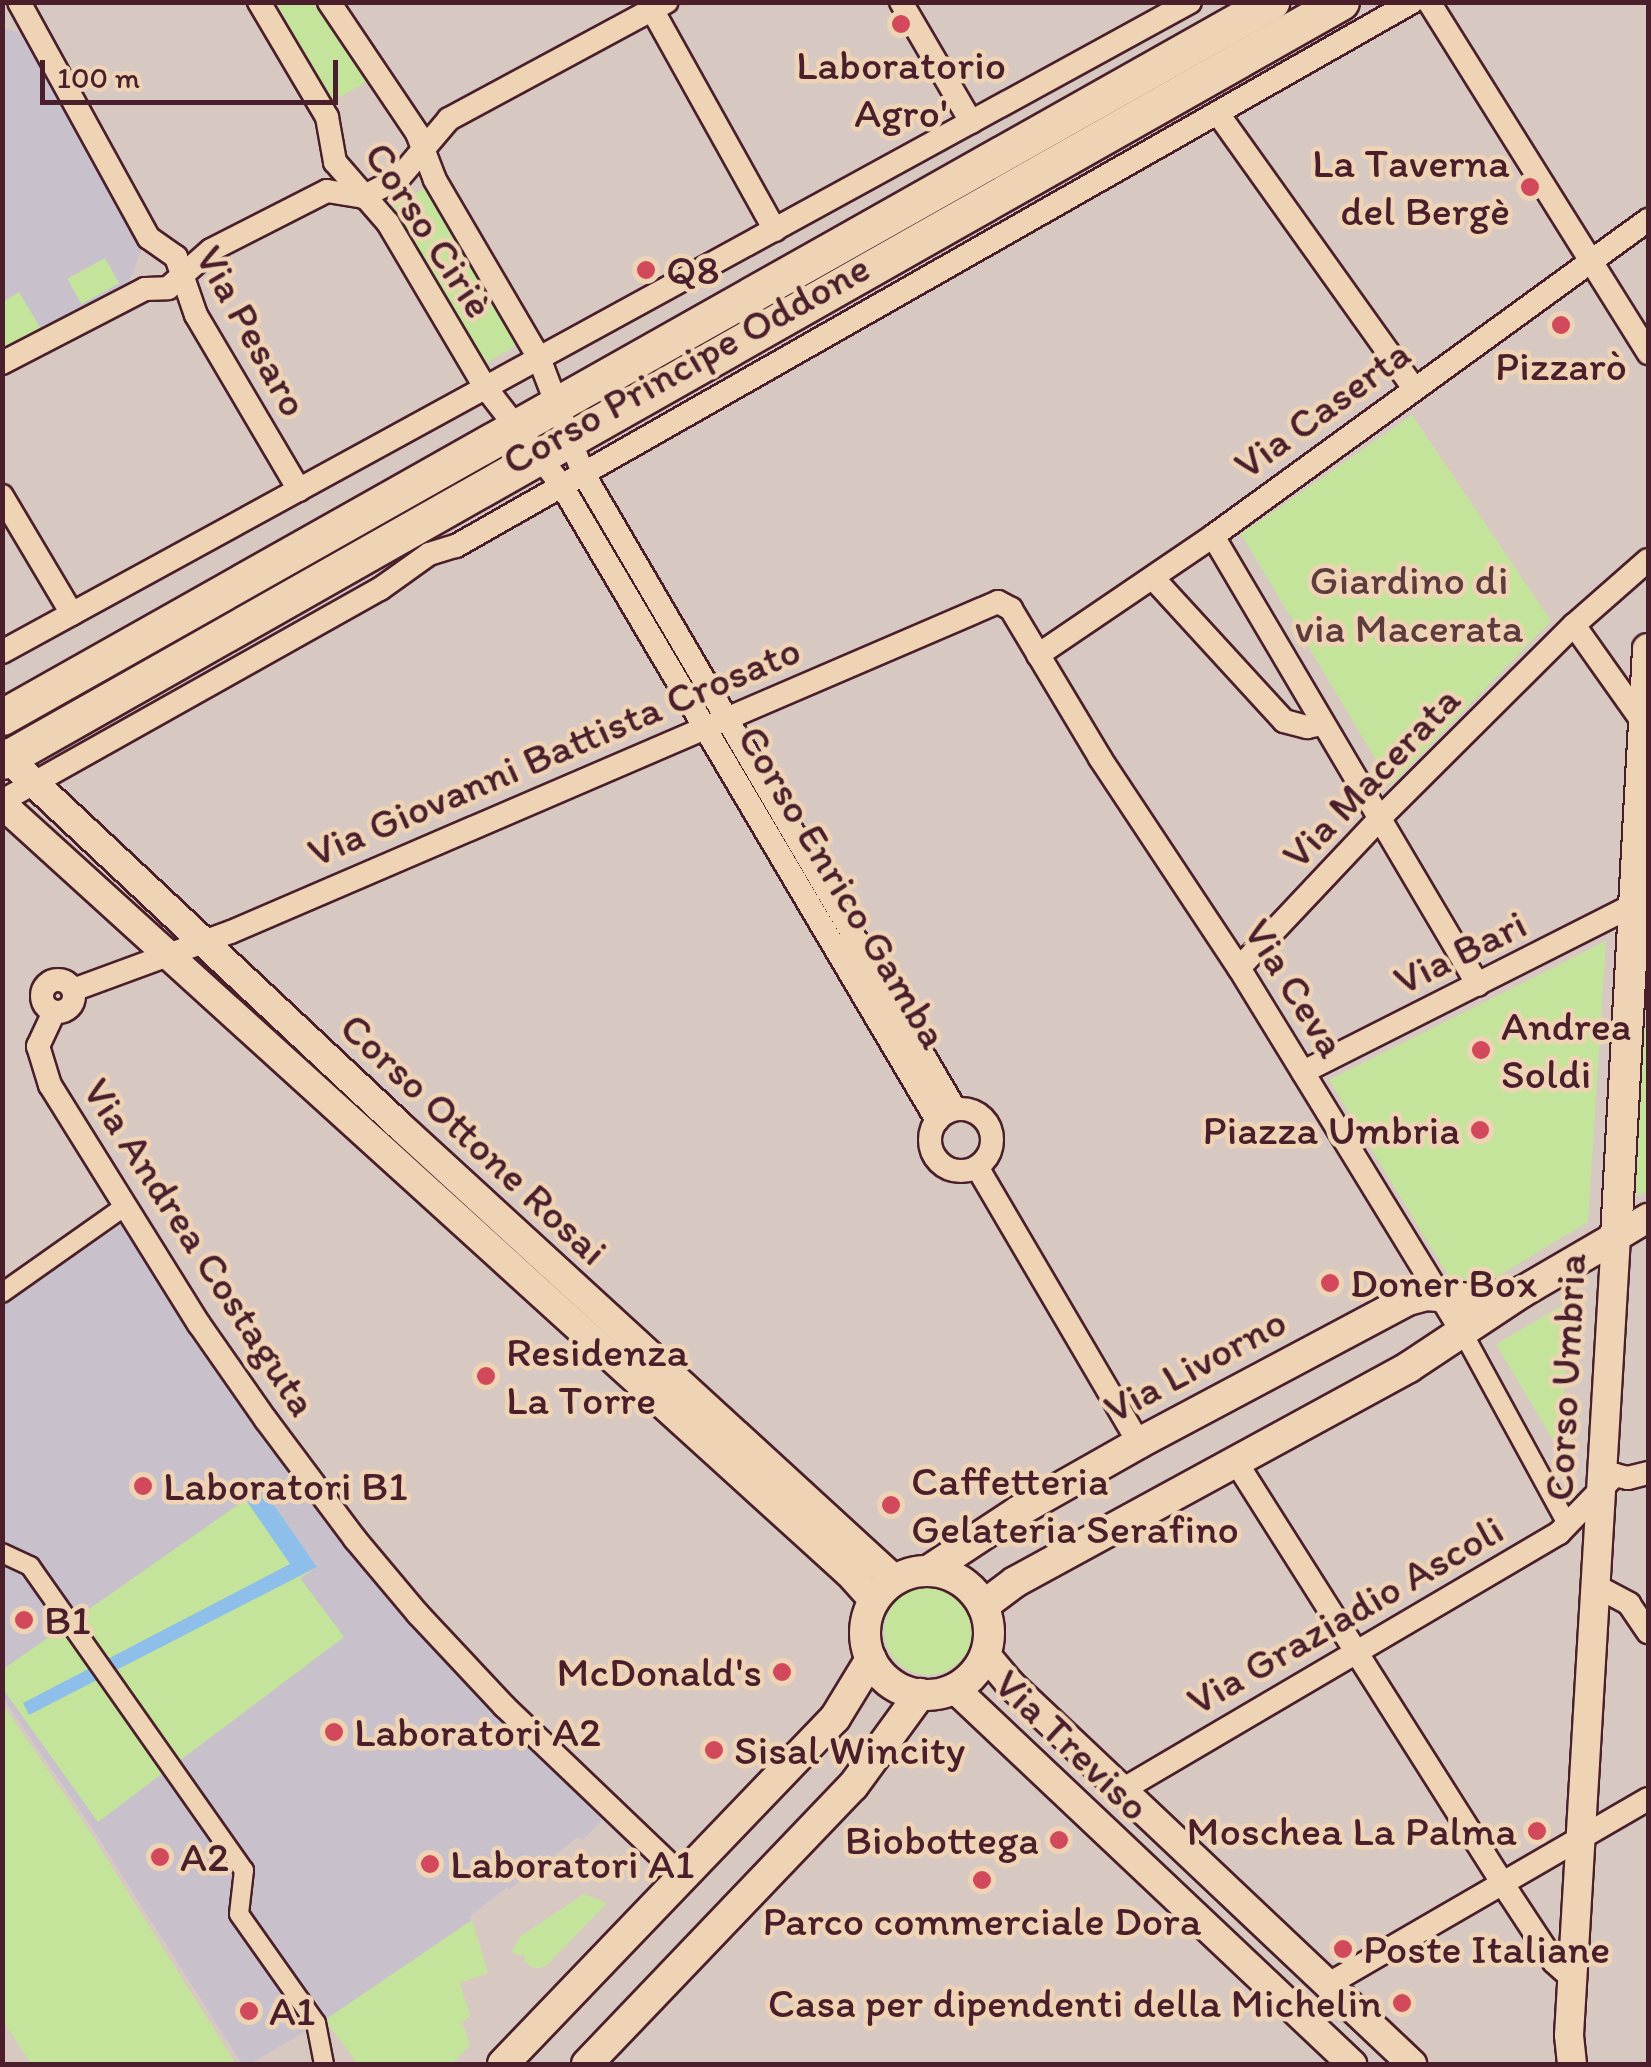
<!DOCTYPE html>
<meta charset="utf-8">
<style>
body{margin:0}
#map{position:relative;width:1651px;height:2067px;overflow:hidden;background:#d8c8c2;font-family:Itim,sans-serif}
div>[style]{position:absolute}
.built>*{inset:0;background:#c8c1cb}
.green>*{inset:0;background:#c4e39b;transform-origin:0 0}
.round{border-radius:50%}
.water>*{inset:0;background:#8ebfea}
.roads{filter:drop-shadow(2px 0 #4a1f2b) drop-shadow(-2px 0 #4a1f2b) drop-shadow(0 2px #4a1f2b) drop-shadow(0 -2px #4a1f2b)}
.pedestrian>*{height:18px;margin:-9px;padding:0 9px;transform-origin:9px;border-radius:9px;background:#eed3b5}
.minor>*{height:22px;margin:-11px;padding:0 11px;transform-origin:11px;border-radius:11px;background:#eed3b5}
.minor>.ring{margin:-11px;padding:0;box-sizing:content-box;background:none;border:22px solid #eed3b5;border-radius:50%}
.tertiary>*{height:28px;margin:-14px;padding:0 14px;transform-origin:14px;border-radius:14px;background:#eed3b5}
.secondary>*{height:30px;margin:-15px;padding:0 15px;transform-origin:15px;border-radius:15px;background:#eed3b5}
.secondary>.ring{margin:-15px;padding:0;box-sizing:content-box;background:none;border:30px solid #eed3b5;border-radius:50%}
.primary>*{height:35px;margin:-17.5px;padding:0 17.5px;transform-origin:17.5px;border-radius:17.5px;background:#eed3b5}
.dots>*{width:28px;height:28px;translate:-50% -50%;box-sizing:border-box;border:5px solid #eed3b5;border-radius:50%}
span{translate:-50% -50%;white-space:nowrap;text-align:center;line-height:1.15;-webkit-text-stroke:9px #eed3b5;paint-order:stroke}
.poi-label{font-size:42px;color:#4a1f2b}
.right{translate:-100% -50%;text-align:right}
.left{translate:0 -50%;text-align:left}
.street-label{font-size:42px;color:#4a1f2b}
.park-label{font-size:42px;color:#5c3c3c}
.frame{position:absolute;inset:0;border:5px solid #4a1f2b;pointer-events:none}
.scale{position:absolute;left:40px;top:60px;width:298px;height:45px;box-sizing:border-box;border:5px solid #4a1f2b;border-top:0;padding-left:12px;font-size:30px;line-height:35px;white-space:nowrap;color:#4a1f2b;-webkit-text-stroke:8px #eed3b5;paint-order:stroke}
</style>
<div id="map">
<div class="built">
<div style="clip-path:polygon(3px 28px,21px 33px,142px 249px,127px 287px,3px 353px)"></div>
<div style="clip-path:polygon(122px 1224px,344px 1547px,394px 1607px,605px 1817px,583px 1840px,578px 1837px,509px 1890px,507px 1887px,469px 1917px,472px 1920px,325px 2020px,250px 2064px,242px 2064px,94px 1831px,3px 1698px,2px 1306px)"></div>
</div>
<div class="green">
<div style="clip-path:polygon(276px 3px,322px 3px,368px 81px,333px 101px)"></div>
<div style="left:427px;top:187px;width:182px;height:39px;rotate:60deg"></div>
<div style="left:105px;top:258px;width:29px;height:43px;rotate:61deg"></div>
<div style="clip-path:polygon(19px 292px,41px 329px,3px 349px,3px 302px)"></div>
<div style="clip-path:polygon(1412px 415px,1551px 621px,1391px 785px,1241px 534px)"></div>
<div style="clip-path:polygon(1606px 941px,1588px 1222px,1485px 1284px,1448px 1275px,1329px 1080px)"></div>
<div style="clip-path:polygon(1648px 1024px,1648px 1191px,1636px 1196px,1640px 1038px)"></div>
<div style="clip-path:polygon(1568px 1302px,1562px 1455px,1496px 1344px)"></div>
<div style="clip-path:polygon(262px 1488px,317px 1567px,300px 1578px,344px 1637px,98px 1822px,3px 1689px,2px 1670px)"></div>
<div class="round" style="left:884px;top:1587px;width:88px;height:88px"></div>
<div style="clip-path:polygon(2px 1703px,88px 1829px,236px 2064px,31px 2064px,3px 2021px)"></div>
<div style="clip-path:polygon(584px 1894px,607px 1903px,546px 1966px,535px 1969px,525px 1962px,524px 1955px,511px 1953px,520px 1937px)"></div>
<div style="clip-path:polygon(472px 1920px,488px 1973px,460px 1983px,470px 2016px,462px 2022px,470px 2045px,452px 2064px,358px 2064px,325px 2020px)"></div>
</div>
<div class="water">
<div style="clip-path:polygon(262px 1488px,317px 1567px,29px 1715px,23px 1703px,290px 1564px,246px 1500px)"></div>
</div>
<div class="roads">
<div class="pedestrian">
<div style="left:2px;top:1293px;width:149px;rotate:-35.2deg"></div>
<div style="left:1463px;top:1333px;width:217px;rotate:61.4deg"></div>
<div style="left:2px;top:1553px;width:31px;rotate:25deg"></div>
<div style="left:30px;top:1566px;width:372px;rotate:54.9deg"></div>
<div style="left:244px;top:1870px;width:44px;rotate:96.5deg"></div>
<div style="left:239px;top:1914px;width:133px;rotate:54.8deg"></div>
<div style="left:316px;top:2023px;width:42px;rotate:79deg"></div>
</div>
<div class="minor">
<div style="left:19px;top:2px;width:269px;rotate:61.2deg"></div>
<div style="left:149px;top:238px;width:33px;rotate:35deg"></div>
<div style="left:176px;top:257px;width:61px;rotate:71deg"></div>
<div style="left:196px;top:315px;width:203px;rotate:59.5deg"></div>
<div style="left:259px;top:2px;width:134px;rotate:59.4deg"></div>
<div style="left:327px;top:117px;width:46px;rotate:79.9deg"></div>
<div style="left:335px;top:162px;width:81px;rotate:49deg"></div>
<div style="left:388px;top:223px;width:191px;rotate:59.4deg"></div>
<div style="left:485px;top:387px;width:125px;rotate:52.1deg"></div>
<div style="left:562px;top:486px;width:737px;rotate:59.4deg"></div>
<div style="left:329px;top:2px;width:158px;rotate:56.1deg"></div>
<div style="left:417px;top:133px;width:50px;rotate:69deg"></div>
<div style="left:435px;top:180px;width:206px;rotate:59.7deg"></div>
<div style="left:539px;top:358px;width:123px;rotate:69.1deg"></div>
<div style="left:583px;top:473px;width:737px;rotate:59.68deg"></div>
<div style="left:648px;top:2px;width:261px;rotate:60.9deg"></div>
<div style="left:901px;top:2px;width:139px;rotate:59.7deg"></div>
<div style="left:1429px;top:2px;width:414px;rotate:58deg"></div>
<div style="left:1219px;top:115px;width:334px;rotate:54.5deg"></div>
<div style="left:2px;top:363px;width:161px;rotate:-27.4deg"></div>
<div style="left:145px;top:289px;width:23px;rotate:-2deg"></div>
<div style="left:168px;top:288px;width:57px;rotate:-41.5deg"></div>
<div style="left:211px;top:250px;width:130px;rotate:-27deg"></div>
<div style="left:327px;top:191px;width:36px;rotate:9deg"></div>
<div style="left:363px;top:197px;width:41px;rotate:-27.8deg"></div>
<div style="left:399px;top:178px;width:77px;rotate:-49.7deg"></div>
<div style="left:449px;top:119px;width:247px;rotate:-28.3deg"></div>
<div style="left:2px;top:496px;width:137px;rotate:59.3deg"></div>
<div style="left:1213px;top:536px;width:521px;rotate:59.45deg"></div>
<div style="left:1153px;top:578px;width:194px;rotate:47.5deg"></div>
<div style="left:1284px;top:721px;width:24px;rotate:15deg"></div>
<div style="left:1307px;top:727px;width:16px;rotate:-11deg"></div>
<div style="left:1574px;top:625px;width:121px;rotate:54.7deg"></div>
<div style="left:2px;top:652px;width:1354px;rotate:-28.68deg"></div>
<div style="left:1038px;top:655px;width:212px;rotate:-34.2deg"></div>
<div style="left:1213px;top:536px;width:538px;rotate:-36deg"></div>
<div style="left:2px;top:801px;width:433px;rotate:-29.3deg"></div>
<div style="left:380px;top:589px;width:60px;rotate:-35.5deg"></div>
<div style="left:429px;top:554px;width:28px;rotate:-17deg"></div>
<div style="left:456px;top:546px;width:1100px;rotate:-29.64deg"></div>
<div style="left:1239px;top:968px;width:209px;rotate:-46.7deg"></div>
<div style="left:1382px;top:816px;width:271px;rotate:-44.9deg"></div>
<div style="left:1574px;top:625px;width:98px;rotate:-41.3deg"></div>
<div class="ring" style="left:42px;top:980px;width:10px;height:10px"></div>
<div style="left:73px;top:990px;width:168px;rotate:-20.2deg"></div>
<div style="left:231px;top:932px;width:835px;rotate:-23.28deg"></div>
<div style="left:998px;top:602px;width:15px;rotate:28deg"></div>
<div style="left:1011px;top:609px;width:174px;rotate:59.1deg"></div>
<div style="left:1100px;top:758px;width:252px;rotate:56.5deg"></div>
<div style="left:1239px;top:968px;width:428px;rotate:58.5deg"></div>
<div style="left:54px;top:1012px;width:38px;rotate:115deg"></div>
<div style="left:38px;top:1046px;width:41px;rotate:72.9deg"></div>
<div style="left:50px;top:1085px;width:282px;rotate:58.1deg"></div>
<div style="left:199px;top:1324px;width:117px;rotate:55.1deg"></div>
<div style="left:266px;top:1420px;width:149px;rotate:53.2deg"></div>
<div style="left:355px;top:1539px;width:98px;rotate:50deg"></div>
<div style="left:418px;top:1614px;width:126px;rotate:46.9deg"></div>
<div style="left:504px;top:1706px;width:224px;rotate:43.7deg"></div>
<div style="left:1303px;top:1072px;width:384px;rotate:-26.8deg"></div>
<div class="ring" style="left:930px;top:1109px;width:40px;height:40px"></div>
<div style="left:977px;top:1167px;width:320px;rotate:59.6deg"></div>
<div style="left:1236px;top:1462px;width:512px;rotate:57.67deg"></div>
<div style="left:1510px;top:1895px;width:80px;rotate:56.7deg"></div>
<div style="left:1554px;top:1962px;width:24px;rotate:42deg"></div>
<div style="left:1594px;top:1585px;width:40px;rotate:28deg"></div>
<div style="left:1629px;top:1604px;width:34px;rotate:56deg"></div>
<div style="left:1122px;top:1790px;width:507px;rotate:-30.46deg"></div>
<div style="left:1559px;top:1533px;width:81px;rotate:-46deg"></div>
<div style="left:1615px;top:1475px;width:13px;rotate:13deg"></div>
<div style="left:1628px;top:1478px;width:21px;rotate:-14deg"></div>
<div style="left:1327px;top:1985px;width:371px;rotate:-30.1deg"></div>
</div>
<div class="tertiary">
<div style="left:2px;top:753px;width:548px;rotate:43.15deg"></div>
<div style="left:402px;top:1128px;width:669px;rotate:42.52deg"></div>
<div style="left:2px;top:804px;width:1144px;rotate:42.24deg"></div>
<div style="left:849px;top:1573px;width:38px;rotate:48deg"></div>
<div style="left:985px;top:1654px;width:38px;rotate:50deg"></div>
<div style="left:1009px;top:1683px;width:555px;rotate:43.39deg"></div>
<div style="left:954px;top:1688px;width:548px;rotate:43.37deg"></div>
<div style="left:1572px;top:2064px;width:29px;rotate:-96deg"></div>
<div style="left:1569px;top:2035px;width:799px;rotate:-86.63deg"></div>
<div style="left:1616px;top:1237px;width:37px;rotate:-31deg"></div>
</div>
<div class="secondary">
<div style="left:928px;top:1571px;width:109px;rotate:-33.4deg"></div>
<div style="left:1019px;top:1511px;width:138px;rotate:-29.5deg"></div>
<div style="left:1139px;top:1443px;width:305px;rotate:-28deg"></div>
<div style="left:1408px;top:1300px;width:20px;rotate:-15deg"></div>
<div style="left:1427px;top:1295px;width:44px;rotate:5.2deg"></div>
<div style="left:1471px;top:1299px;width:43px;rotate:-7.9deg"></div>
<div class="ring" style="left:865px;top:1571px;width:94px;height:94px"></div>
<div style="left:983px;top:1606px;width:40px;rotate:-37deg"></div>
<div style="left:1015px;top:1582px;width:449px;rotate:-28.6deg"></div>
<div style="left:1409px;top:1367px;width:136px;rotate:-33.6deg"></div>
<div style="left:1522px;top:1292px;width:109px;rotate:-30.3deg"></div>
<div style="left:1616px;top:1237px;width:589px;rotate:-86.88deg"></div>
<div style="left:503px;top:2064px;width:480px;rotate:-46.2deg"></div>
<div style="left:835px;top:1718px;width:69px;rotate:-58.6deg"></div>
<div style="left:587px;top:2064px;width:385px;rotate:-46.3deg"></div>
<div style="left:853px;top:1786px;width:114px;rotate:-53.9deg"></div>
</div>
<div class="primary">
<div style="left:2px;top:717px;width:1457px;rotate:-29.4deg"></div>
<div style="left:2px;top:761px;width:1539px;rotate:-29.55deg"></div>
</div>
</div>
<div class="dots">
<div style="left:901px;top:24px;background:#d1495b"></div>
<div style="left:1530px;top:187px;background:#d1495b"></div>
<div style="left:646px;top:270px;background:#d1495b"></div>
<div style="left:1561px;top:325px;background:#d1495b"></div>
<div style="left:1481px;top:1050px;background:#d1495b"></div>
<div style="left:1480px;top:1130px;background:#d1495b"></div>
<div style="left:1330px;top:1283px;background:#d1495b"></div>
<div style="left:486px;top:1376px;background:#d1495b"></div>
<div style="left:143px;top:1486px;background:#d1495b"></div>
<div style="left:891px;top:1505px;background:#d1495b"></div>
<div style="left:24px;top:1620px;background:#d1495b"></div>
<div style="left:782px;top:1672px;background:#d1495b"></div>
<div style="left:334px;top:1732px;background:#d1495b"></div>
<div style="left:714px;top:1750px;background:#d1495b"></div>
<div style="left:1537px;top:1831px;background:#d1495b"></div>
<div style="left:1059px;top:1840px;background:#d1495b"></div>
<div style="left:160px;top:1857px;background:#d1495b"></div>
<div style="left:430px;top:1864px;background:#d1495b"></div>
<div style="left:982px;top:1880px;background:#d1495b"></div>
<div style="left:1343px;top:1949px;background:#d1495b"></div>
<div style="left:1402px;top:2003px;background:#d1495b"></div>
<div style="left:249px;top:2011px;background:#d1495b"></div>
</div>
<div class="poi-label">
<span style="left:901px;top:89px">Laboratorio<br>Agro'</span>
<span class="right" style="left:1510px;top:187px">La Taverna<br>del Bergè</span>
<span class="left" style="left:666px;top:270px">Q8</span>
<span style="left:1561px;top:366px">Pizzarò</span>
<span class="left" style="left:1501px;top:1050px">Andrea<br>Soldi</span>
<span class="right" style="left:1460px;top:1130px">Piazza Umbria</span>
<span class="left" style="left:1350px;top:1283px">Doner Box</span>
<span class="left" style="left:506px;top:1376px">Residenza<br>La Torre</span>
<span class="left" style="left:911px;top:1505px">Caffetteria<br>Gelateria Serafino</span>
<span class="left" style="left:163px;top:1486px">Laboratori B1</span>
<span class="left" style="left:44px;top:1620px">B1</span>
<span class="right" style="left:762px;top:1672px">McDonald's</span>
<span class="left" style="left:354px;top:1732px">Laboratori A2</span>
<span class="left" style="left:734px;top:1750px">Sisal Wincity</span>
<span class="right" style="left:1517px;top:1831px">Moschea La Palma</span>
<span class="right" style="left:1039px;top:1840px">Biobottega</span>
<span class="left" style="left:180px;top:1857px">A2</span>
<span class="left" style="left:450px;top:1864px">Laboratori A1</span>
<span style="left:982px;top:1921px">Parco commerciale Dora</span>
<span class="left" style="left:1363px;top:1949px">Poste Italiane</span>
<span class="right" style="left:1382px;top:2003px">Casa per dipendenti della Michelin</span>
<span class="left" style="left:269px;top:2011px">A1</span>
</div>
<div class="street-label">
<span style="left:429px;top:230px;rotate:57deg">Corso Ciriè</span>
<span style="left:252px;top:331px;rotate:61deg">Via Pesaro</span>
<span style="left:686px;top:364px;rotate:-29deg">Corso Principe Oddone</span>
<span style="left:1322px;top:409px;rotate:-36deg">Via Caserta</span>
<span style="left:554px;top:751px;rotate:-23deg">Via Giovanni Battista Crosato</span>
<span style="left:1371px;top:777px;rotate:-46deg">Via Macerata</span>
<span style="left:843px;top:887px;rotate:59deg">Corso Enrico Gamba</span>
<span style="left:1460px;top:952px;rotate:-26deg">Via Bari</span>
<span style="left:1295px;top:988px;rotate:58deg">Via Ceva</span>
<span style="left:474px;top:1139px;rotate:43deg">Corso Ottone Rosai</span>
<span style="left:200px;top:1247px;rotate:57deg">Via Andrea Costaguta</span>
<span style="left:1195px;top:1365px;rotate:-28deg">Via Livorno</span>
<span style="left:1565px;top:1377px;rotate:-87deg">Corso Umbria</span>
<span style="left:1345px;top:1615px;rotate:-30deg">Via Graziadio Ascoli</span>
<span style="left:1072px;top:1745px;rotate:44deg">Via Treviso</span>
</div>
<div class="park-label">
<span style="left:1409px;top:604px">Giardino di<br>via Macerata</span>
</div>
<div class="frame"></div>
<div class="scale">100 m</div>
</div>
